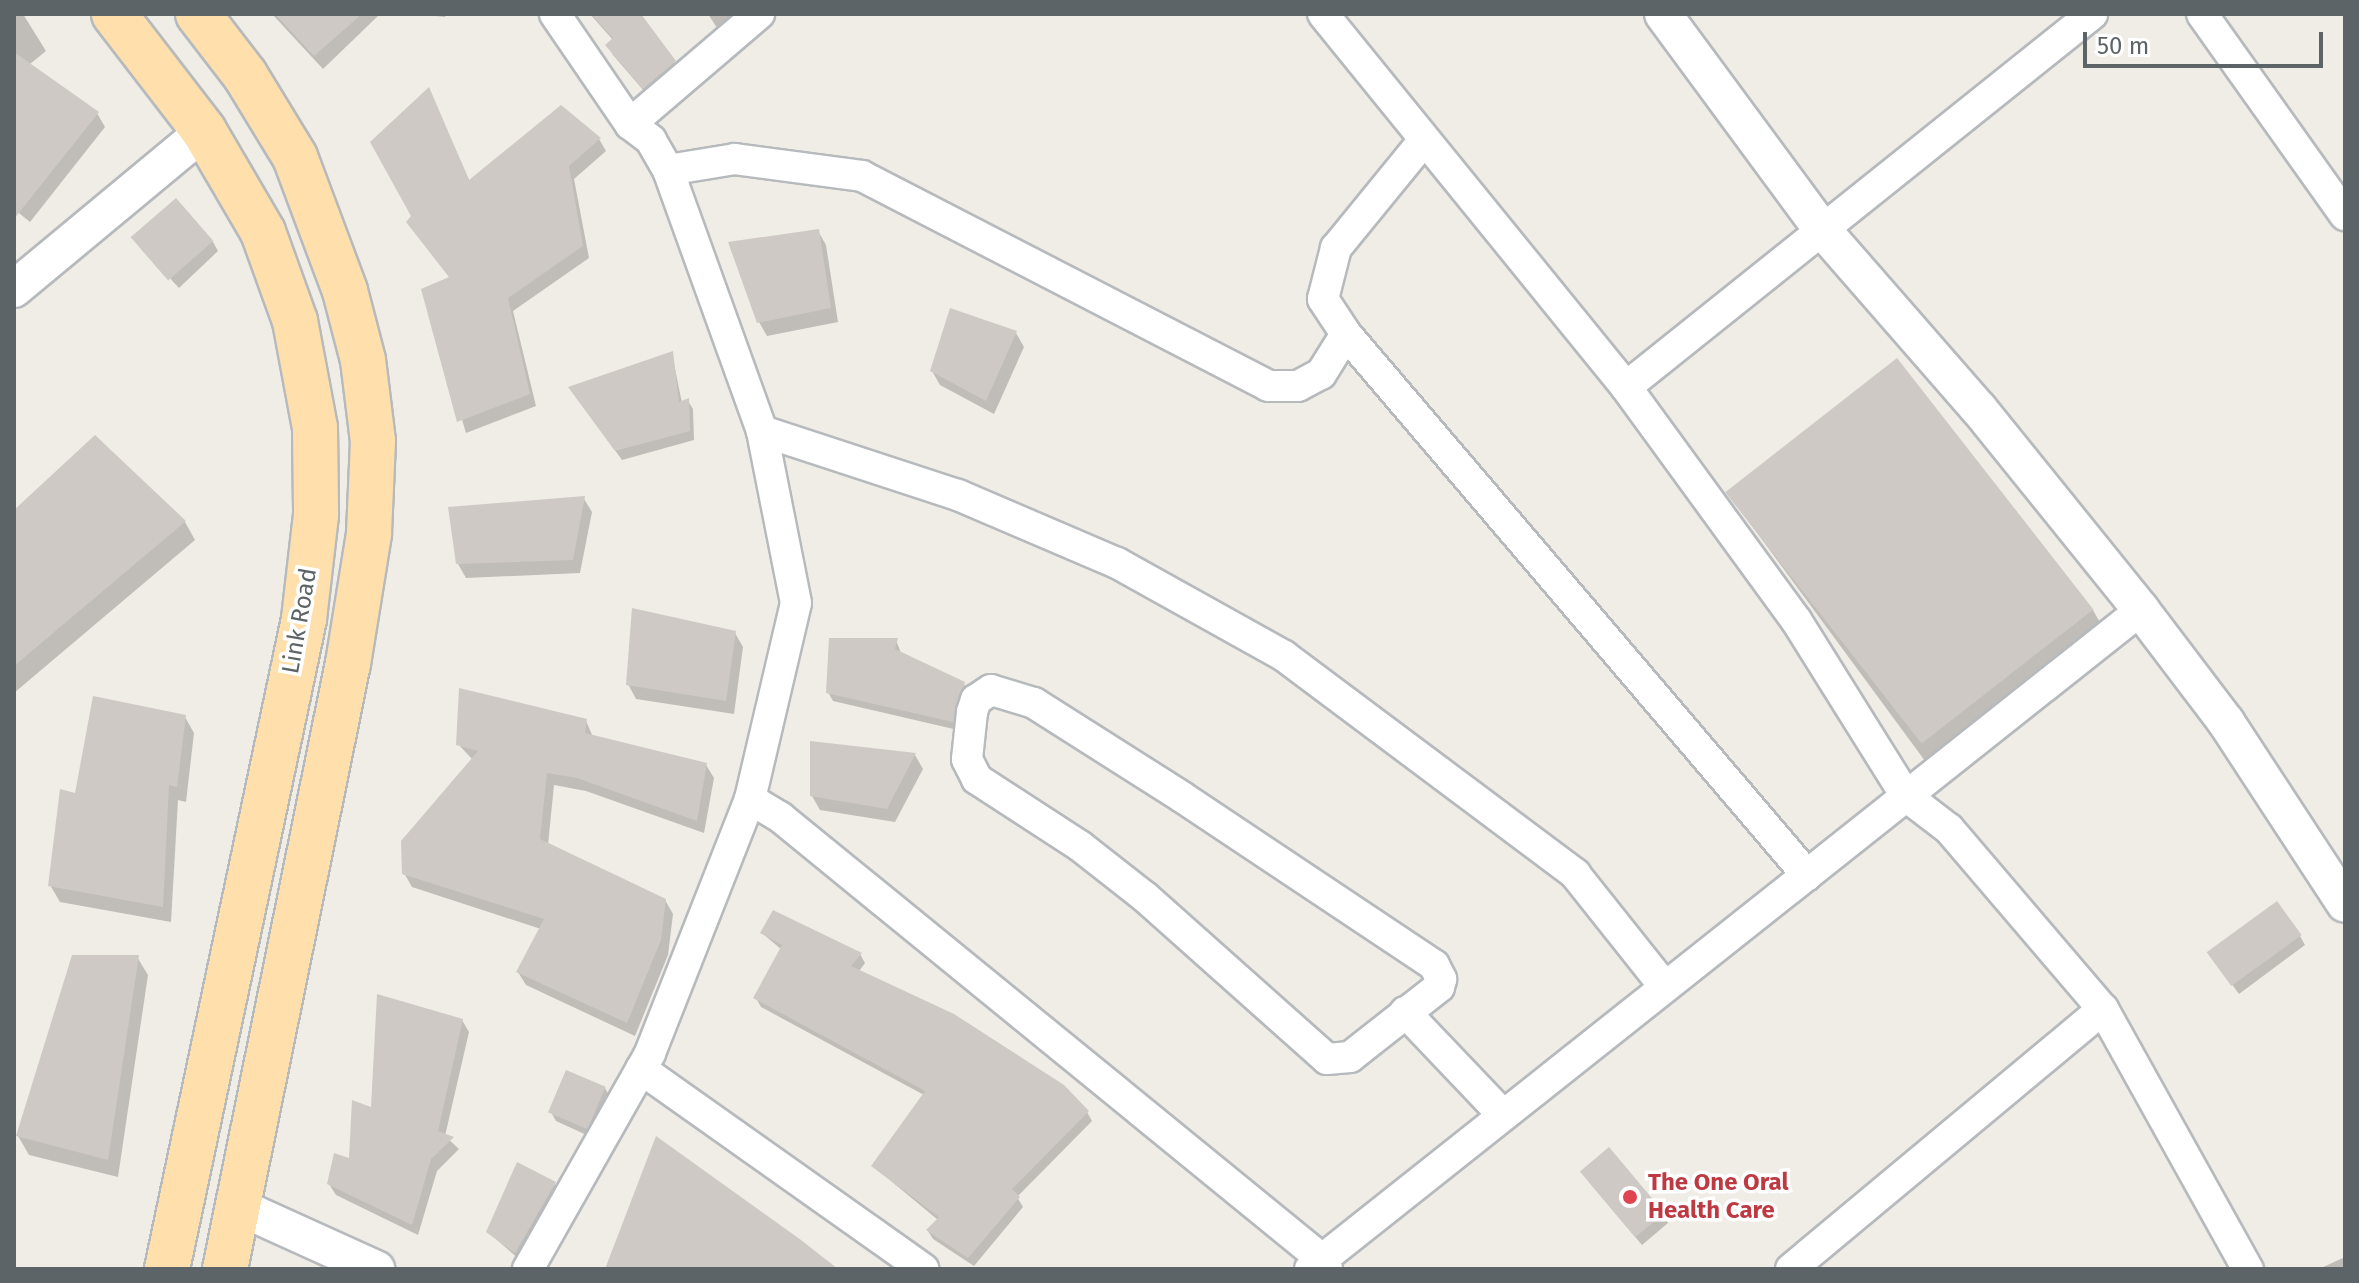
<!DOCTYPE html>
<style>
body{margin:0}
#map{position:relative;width:2359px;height:1283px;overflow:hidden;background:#f0ece6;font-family:"Fira Sans",sans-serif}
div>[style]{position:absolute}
.shadow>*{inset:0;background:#0003}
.building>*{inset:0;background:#cec9c4;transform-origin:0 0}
.roads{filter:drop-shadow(2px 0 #b6babd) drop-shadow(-2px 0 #b6babd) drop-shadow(0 2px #b6babd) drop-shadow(0 -2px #b6babd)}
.minor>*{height:30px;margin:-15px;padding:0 15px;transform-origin:15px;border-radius:15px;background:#fff}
.tertiary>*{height:36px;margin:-18px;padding:0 18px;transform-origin:18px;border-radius:18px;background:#fff}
.primary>*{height:44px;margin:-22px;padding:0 22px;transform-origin:22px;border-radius:22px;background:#ffe0ac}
.dots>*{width:22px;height:22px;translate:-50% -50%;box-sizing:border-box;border:4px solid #fff;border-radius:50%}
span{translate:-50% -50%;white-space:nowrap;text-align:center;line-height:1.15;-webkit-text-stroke:7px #fff;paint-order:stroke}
.street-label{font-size:24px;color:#5d6467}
.health-label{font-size:24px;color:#be3a42;font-weight:700}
.left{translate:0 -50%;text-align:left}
.frame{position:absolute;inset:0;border:16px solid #5d6467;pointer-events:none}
.scale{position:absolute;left:2083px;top:32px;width:240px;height:36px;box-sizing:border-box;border:4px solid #5d6467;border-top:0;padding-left:10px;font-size:24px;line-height:28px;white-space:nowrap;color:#5d6467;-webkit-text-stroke:6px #fff;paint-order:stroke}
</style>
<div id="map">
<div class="shadow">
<div style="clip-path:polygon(14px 14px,23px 14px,46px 51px,14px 77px)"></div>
<div style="clip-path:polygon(272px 14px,379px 14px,379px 15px,323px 69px)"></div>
<div style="clip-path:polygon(416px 14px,446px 14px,445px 17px)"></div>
<div style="clip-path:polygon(590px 14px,639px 14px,680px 72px,650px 98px,613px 55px,607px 45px,613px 40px)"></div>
<div style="clip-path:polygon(708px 14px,748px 14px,721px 34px)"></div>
<div style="clip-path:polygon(429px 90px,470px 182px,599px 139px,606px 151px,574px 179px,589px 258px,513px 311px,536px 406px,466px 433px,424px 290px,450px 278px,408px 222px,414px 216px)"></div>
<div style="clip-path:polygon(14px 104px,97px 113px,105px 127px,30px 222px,14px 209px)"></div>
<div style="clip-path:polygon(818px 231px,826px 245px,838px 322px,767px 336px,759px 322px)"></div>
<div style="clip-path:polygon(131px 236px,213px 242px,218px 251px,179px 288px)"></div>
<div style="clip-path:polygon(1016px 333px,1024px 347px,994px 414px,940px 385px,932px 371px)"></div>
<div style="clip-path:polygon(672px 354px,682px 403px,688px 401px,693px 409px,694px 440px,622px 460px,576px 396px)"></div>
<div style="clip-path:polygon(1727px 492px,2093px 610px,2103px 628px,1928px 765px)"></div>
<div style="clip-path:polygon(584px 499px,592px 512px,580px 573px,466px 578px,458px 564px)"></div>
<div style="clip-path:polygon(14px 513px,185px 522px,195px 540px,14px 693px)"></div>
<div style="clip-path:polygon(735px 633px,743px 647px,734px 714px,636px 699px,628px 684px)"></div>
<div style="clip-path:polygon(896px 640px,901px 653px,963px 683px,969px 692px,958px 730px,833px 701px,828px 692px)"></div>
<div style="clip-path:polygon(185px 717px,194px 733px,186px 802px,178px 800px,171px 922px,60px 902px,50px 885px,77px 795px)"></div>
<div style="clip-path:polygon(586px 721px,593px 737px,706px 765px,714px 778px,704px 833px,586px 791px,554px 785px,548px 845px,665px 900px,673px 914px,668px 955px,635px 1036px,526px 985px,518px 972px,541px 929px,412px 887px,404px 873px,473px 760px,458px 744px)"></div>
<div style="clip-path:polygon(812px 743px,915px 755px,923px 769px,895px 822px,820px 810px,812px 796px)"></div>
<div style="clip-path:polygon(762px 933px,860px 954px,865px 963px,859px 971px,1087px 1112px,1092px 1121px,1017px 1197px,1023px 1207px,974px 1266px,933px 1239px,928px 1231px,938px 1220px,873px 1166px,924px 1095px,761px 1007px,756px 998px,782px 950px)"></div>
<div style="clip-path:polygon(2300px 936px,2305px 945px,2239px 994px,2215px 961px)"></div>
<div style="clip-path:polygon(137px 957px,148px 975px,118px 1177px,29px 1155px,18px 1136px)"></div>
<div style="clip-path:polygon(462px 1020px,469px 1032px,445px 1136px,459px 1149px,437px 1171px,418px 1235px,336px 1195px,329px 1184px,351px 1160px,373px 1109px)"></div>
<div style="clip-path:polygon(605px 1088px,610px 1097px,591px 1137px,556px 1121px,551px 1112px)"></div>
<div style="clip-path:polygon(1609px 1150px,1668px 1223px,1642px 1245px,1588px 1181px)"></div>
<div style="clip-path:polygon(555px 1184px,560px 1193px,521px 1261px,488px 1232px)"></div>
<div style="clip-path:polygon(2345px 1257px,2345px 1269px,2319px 1269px)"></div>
</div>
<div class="building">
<div style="clip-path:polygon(275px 14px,362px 14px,314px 56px)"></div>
<div style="clip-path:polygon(591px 14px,641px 14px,676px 61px,643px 89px,605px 45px,613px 38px)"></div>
<div style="clip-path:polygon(14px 52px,99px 112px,14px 219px)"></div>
<div style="clip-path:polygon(429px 87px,469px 180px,561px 105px,601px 138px,569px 166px,583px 246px,508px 298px,530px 394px,457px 422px,421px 289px,449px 277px,406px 222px,411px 216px,370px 142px)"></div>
<div style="left:176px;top:198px;width:57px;height:60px;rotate:49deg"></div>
<div style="clip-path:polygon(819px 229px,831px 308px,757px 323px,728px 242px)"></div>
<div style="clip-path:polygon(950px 308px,1017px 331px,986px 401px,930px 371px)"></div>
<div style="clip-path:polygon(673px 351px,679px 402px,689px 398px,690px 431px,615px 451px,568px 387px)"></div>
<div style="left:1897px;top:358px;width:319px;height:218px;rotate:52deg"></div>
<div style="clip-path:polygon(95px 435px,186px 521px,14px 666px,14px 510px)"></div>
<div style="clip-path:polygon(585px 496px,573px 560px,456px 564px,448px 507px)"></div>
<div style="clip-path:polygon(632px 608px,736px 631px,726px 701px,626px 685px)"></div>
<div style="clip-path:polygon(829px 638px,898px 638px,895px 649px,965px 682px,953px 722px,826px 693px)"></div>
<div style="clip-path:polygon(459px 688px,587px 719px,585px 733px,707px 763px,697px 821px,577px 778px,547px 773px,540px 839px,666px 899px,661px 940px,627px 1023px,516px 972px,544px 919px,402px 874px,401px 841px,478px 751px,456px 745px)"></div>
<div style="clip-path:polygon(93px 696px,186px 715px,177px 787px,169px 785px,163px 907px,48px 886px,60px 789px,75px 793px)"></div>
<div style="clip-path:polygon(810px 741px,916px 753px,887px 809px,810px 796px)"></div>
<div style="left:2277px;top:901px;width:42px;height:87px;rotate:54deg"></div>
<div style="clip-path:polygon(773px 910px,862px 953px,851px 966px,954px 1014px,1064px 1085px,1089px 1111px,1012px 1189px,1020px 1197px,968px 1258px,926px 1230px,939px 1217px,871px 1166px,925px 1091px,753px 998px,782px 945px,760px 933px)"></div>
<div style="clip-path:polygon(72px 955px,139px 955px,108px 1160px,16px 1136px)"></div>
<div style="clip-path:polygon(377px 994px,463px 1019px,438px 1131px,454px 1137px,431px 1159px,412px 1225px,327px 1184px,334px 1153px,349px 1158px,352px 1100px,371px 1107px)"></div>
<div style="left:566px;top:1070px;width:43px;height:46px;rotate:23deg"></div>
<div style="clip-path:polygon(656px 1136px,801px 1240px,838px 1269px,605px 1269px)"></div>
<div style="left:1609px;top:1147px;width:86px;height:38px;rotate:50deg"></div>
<div style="clip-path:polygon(517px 1162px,556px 1182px,515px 1253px,486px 1232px)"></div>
</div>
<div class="roads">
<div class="minor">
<div style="left:1323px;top:14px;width:481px;rotate:50.9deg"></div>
<div style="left:1626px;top:387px;width:288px;rotate:53.9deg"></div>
<div style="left:1796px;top:620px;width:208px;rotate:58deg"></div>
<div style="left:1906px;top:796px;width:54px;rotate:37.5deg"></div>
<div style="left:1949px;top:829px;width:237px;rotate:49.5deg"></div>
<div style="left:2103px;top:1009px;width:298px;rotate:60.9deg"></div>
<div style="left:2202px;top:14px;width:247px;rotate:54.6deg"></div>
<div style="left:630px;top:124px;width:170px;rotate:-40.5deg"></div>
<div style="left:668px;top:170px;width:68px;rotate:-9.3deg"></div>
<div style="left:735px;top:159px;width:128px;rotate:7.6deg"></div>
<div style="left:862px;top:176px;width:457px;rotate:27.3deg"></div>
<div style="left:1268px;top:386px;width:30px"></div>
<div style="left:1298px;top:386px;width:26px;rotate:-28deg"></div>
<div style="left:1321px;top:374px;width:47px;rotate:-58deg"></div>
<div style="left:1346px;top:334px;width:42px;rotate:-123.3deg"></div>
<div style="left:1323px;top:299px;width:53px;rotate:-75.7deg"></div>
<div style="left:1336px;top:248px;width:139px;rotate:-50.8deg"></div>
<div style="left:1346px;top:334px;width:711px;rotate:49.56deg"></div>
<div style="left:1626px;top:387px;width:597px;rotate:-38.67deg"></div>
<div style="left:762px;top:431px;width:206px;rotate:18.1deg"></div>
<div style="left:958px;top:495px;width:173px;rotate:23.2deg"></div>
<div style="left:1117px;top:563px;width:191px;rotate:29.1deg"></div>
<div style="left:1284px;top:656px;width:364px;rotate:36.8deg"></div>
<div style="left:1575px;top:874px;width:144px;rotate:51.5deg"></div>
<div style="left:991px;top:690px;width:45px;rotate:16.8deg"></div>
<div style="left:1034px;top:703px;width:175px;rotate:32.4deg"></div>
<div style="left:1182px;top:797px;width:303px;rotate:33.7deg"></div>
<div style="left:1434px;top:965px;width:16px;rotate:63deg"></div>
<div style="left:1441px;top:979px;width:8px;rotate:104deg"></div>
<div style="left:1439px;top:987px;width:113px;rotate:141.8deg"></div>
<div style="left:1350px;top:1057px;width:23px;rotate:175deg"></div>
<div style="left:1327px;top:1059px;width:244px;rotate:-138.3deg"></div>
<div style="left:1145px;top:897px;width:83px;rotate:-141.9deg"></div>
<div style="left:1080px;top:846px;width:123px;rotate:-147deg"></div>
<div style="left:977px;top:779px;width:22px;rotate:-117deg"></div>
<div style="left:967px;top:759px;width:47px;rotate:-83.9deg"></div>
<div style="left:972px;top:712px;width:13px;rotate:-72deg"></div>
<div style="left:976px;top:700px;width:18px;rotate:-34deg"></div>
<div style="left:750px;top:799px;width:35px;rotate:31deg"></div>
<div style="left:780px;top:817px;width:699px;rotate:39.2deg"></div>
<div style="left:1322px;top:1259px;width:11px;rotate:63deg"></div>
<div style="left:1405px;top:1012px;width:142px;rotate:46.4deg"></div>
<div style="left:641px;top:1069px;width:346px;rotate:35.3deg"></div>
<div style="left:528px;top:1269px;width:248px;rotate:-60.5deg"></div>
<div style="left:650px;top:1053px;width:273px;rotate:-68.5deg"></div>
<div style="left:750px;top:799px;width:201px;rotate:-76.8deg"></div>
<div style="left:796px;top:603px;width:175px;rotate:-101.2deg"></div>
<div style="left:762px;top:431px;width:277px;rotate:-109.8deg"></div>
<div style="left:668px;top:170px;width:34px;rotate:-120deg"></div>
<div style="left:651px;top:140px;width:26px;rotate:-143deg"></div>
<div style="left:630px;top:124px;width:133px;rotate:-124.3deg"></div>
<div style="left:1310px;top:1269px;width:1061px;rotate:-38.42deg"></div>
<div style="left:1791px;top:1269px;width:406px;rotate:-39.8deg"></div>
</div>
<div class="tertiary">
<div style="left:1663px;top:14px;width:265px;rotate:53.6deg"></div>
<div style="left:1820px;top:227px;width:242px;rotate:48.9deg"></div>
<div style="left:1979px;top:409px;width:258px;rotate:51.1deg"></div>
<div style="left:2141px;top:610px;width:141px;rotate:52.8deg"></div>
<div style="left:2226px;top:722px;width:217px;rotate:56.8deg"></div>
<div style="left:14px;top:289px;width:247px;rotate:-39.7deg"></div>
<div style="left:237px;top:1206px;width:153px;rotate:24.4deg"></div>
</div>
<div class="primary">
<div style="left:114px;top:14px;width:148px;rotate:52.4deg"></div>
<div style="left:204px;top:131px;width:117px;rotate:59.7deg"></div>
<div style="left:263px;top:232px;width:95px;rotate:70.2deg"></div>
<div style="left:295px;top:321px;width:109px;rotate:79.4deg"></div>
<div style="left:315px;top:428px;width:87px;rotate:89.3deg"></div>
<div style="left:316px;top:515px;width:105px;rotate:96.6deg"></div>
<div style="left:304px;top:619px;width:664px;rotate:101.9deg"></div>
<div style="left:198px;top:14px;width:77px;rotate:52.4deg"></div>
<div style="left:245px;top:75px;width:96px;rotate:58.6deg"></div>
<div style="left:295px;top:157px;width:143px;rotate:69.5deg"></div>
<div style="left:345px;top:291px;width:71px;rotate:75.4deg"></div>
<div style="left:363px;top:360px;width:82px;rotate:83deg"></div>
<div style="left:373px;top:441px;width:93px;rotate:92.5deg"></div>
<div style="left:369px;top:534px;width:131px;rotate:99.2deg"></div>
<div style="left:348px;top:663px;width:618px;rotate:101.47deg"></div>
</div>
</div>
<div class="dots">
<div style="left:1630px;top:1197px;background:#e0444e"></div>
</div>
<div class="street-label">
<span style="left:300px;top:621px;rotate:-80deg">Link Road</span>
</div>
<div class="health-label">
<span class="left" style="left:1648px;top:1197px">The One Oral<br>Health Care</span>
</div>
<div class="frame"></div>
<div class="scale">50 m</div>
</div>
